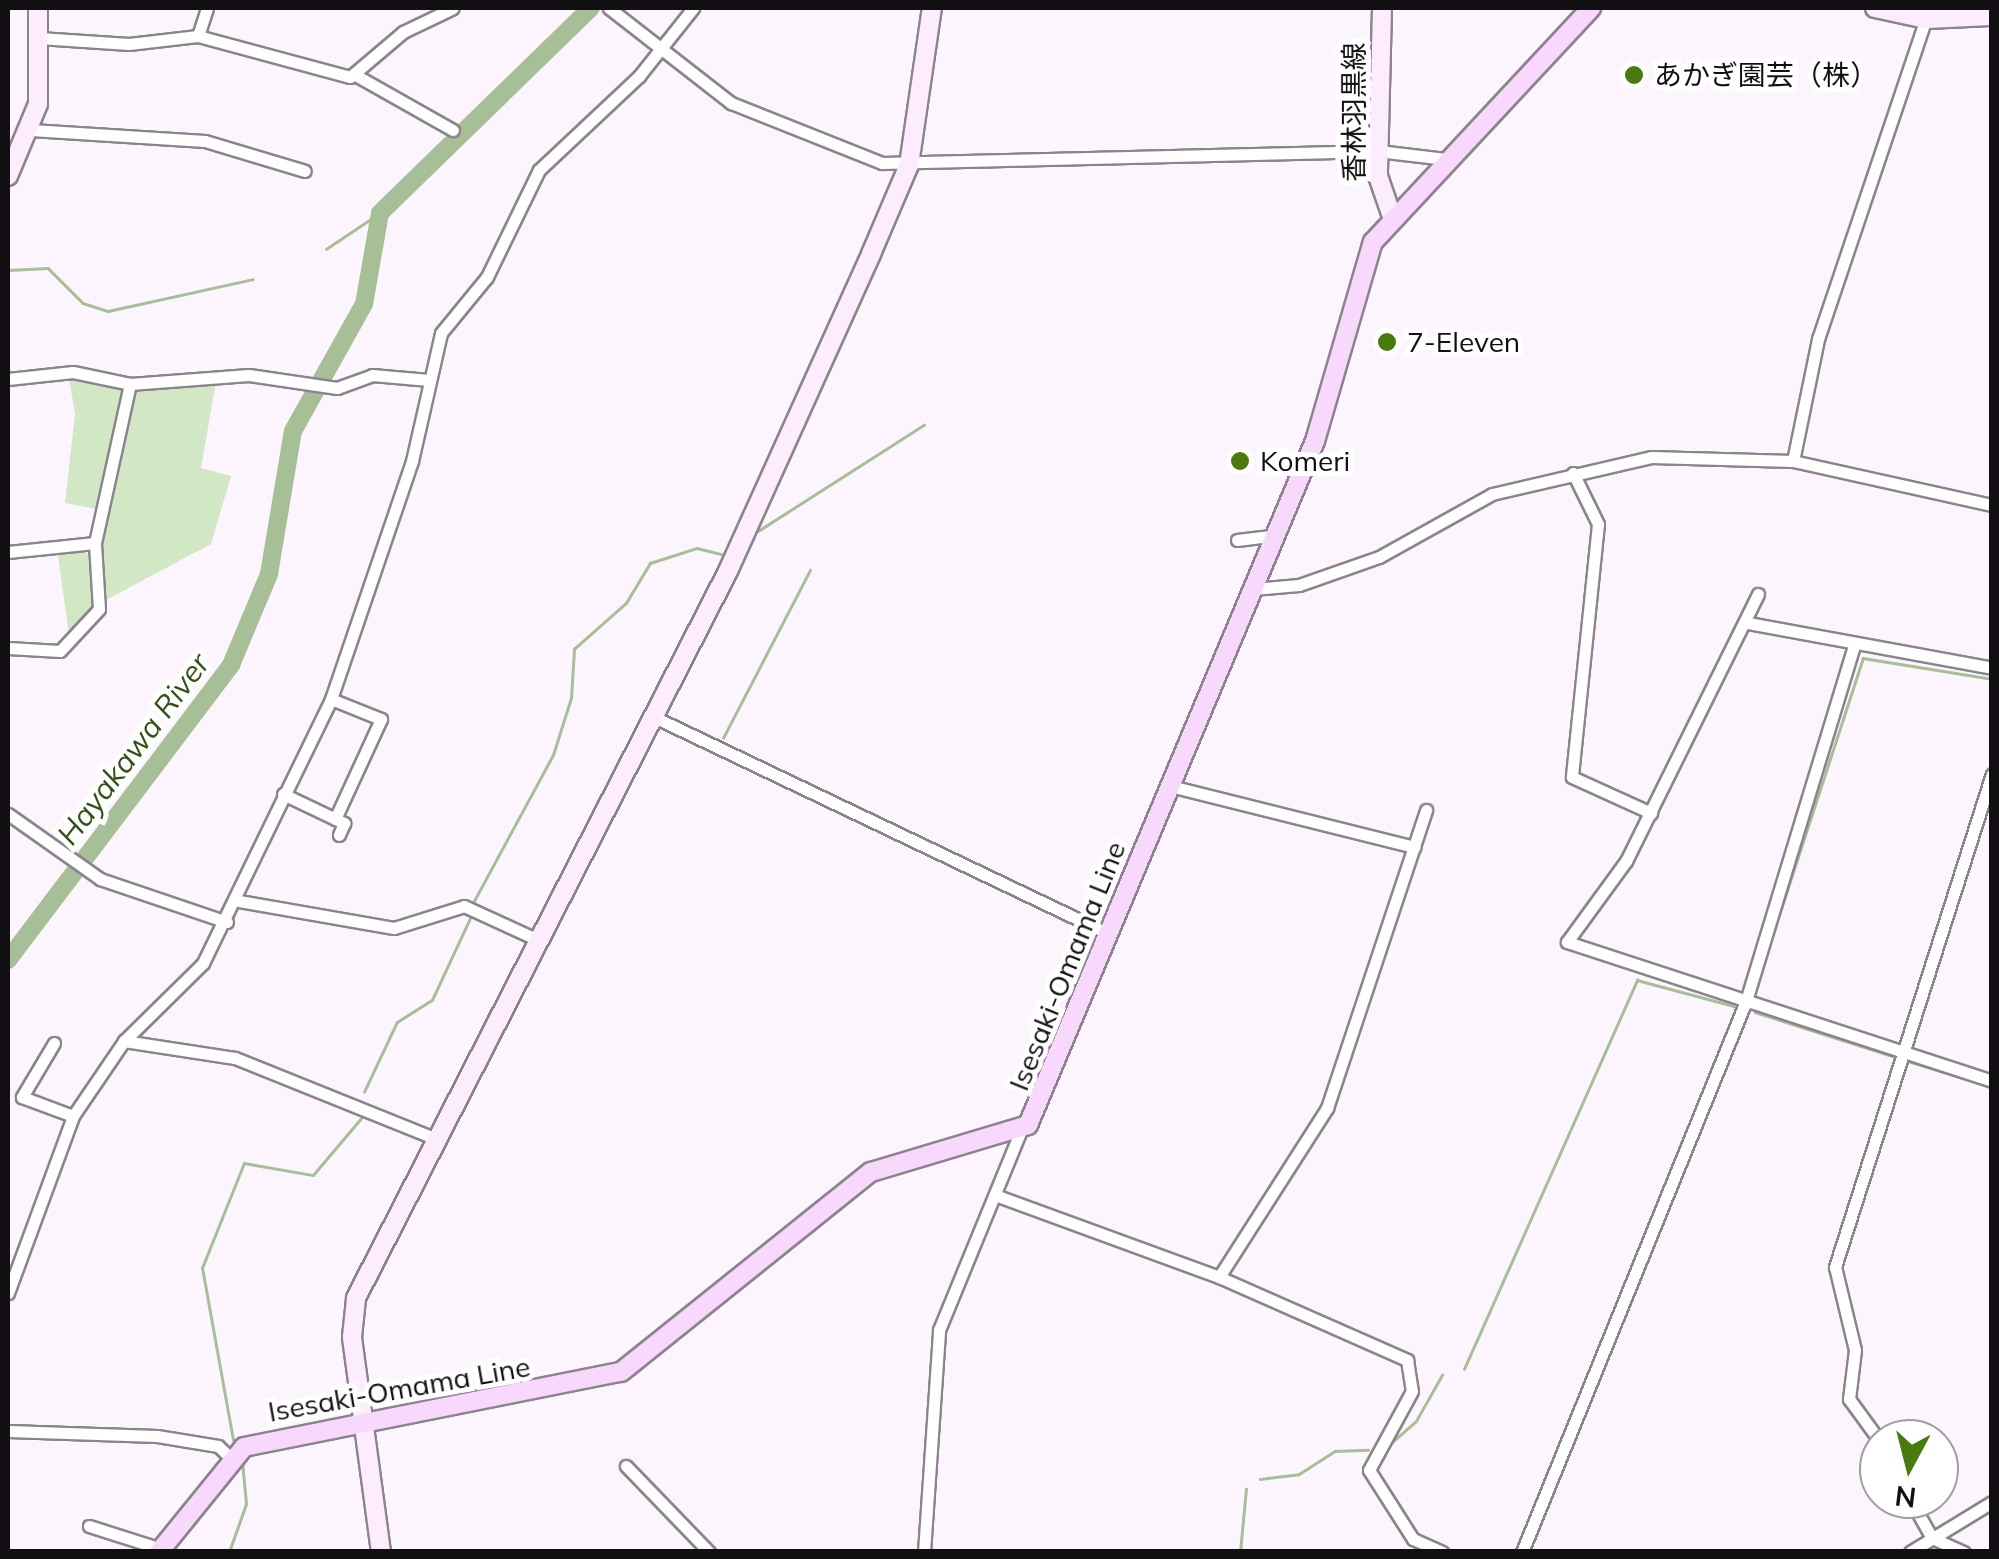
<!DOCTYPE html>
<meta charset="utf-8">
<style>
body{margin:0}
#map{position:relative;width:1999px;height:1559px;overflow:hidden;background:#fdf5fe;font-family:Mulish,"Noto Sans JP",sans-serif}
div>[style]{position:absolute}
.green>*{inset:0;background:#d2e7c3}
.stream>*{height:2.5px;margin:-1.25px;padding:0 1.25px;transform-origin:1.25px;border-radius:1.25px;background:#a6bf96}
.river>*{height:18px;margin:-9px;padding:0 9px;transform-origin:9px;border-radius:9px;background:#a6bf96}
.roads{filter:drop-shadow(2px 0 #8b848c) drop-shadow(-2px 0 #8b848c) drop-shadow(0 2px #8b848c) drop-shadow(0 -2px #8b848c)}
.street>*{height:11px;margin:-5.5px;padding:0 5.5px;transform-origin:5.5px;border-radius:5.5px;background:#fff}
.secondary>*{height:18px;margin:-9px;padding:0 9px;transform-origin:9px;border-radius:9px;background:#fcecfe}
.primary>*{height:18px;margin:-9px;padding:0 9px;transform-origin:9px;border-radius:9px;background:#f9d8fd}
.dots>*{width:28px;height:28px;translate:-50% -50%;box-sizing:border-box;border:5px solid #fff;border-radius:50%}
span{translate:-50% -50%;white-space:nowrap;text-align:center;line-height:1.15;-webkit-text-stroke:10px #fff;paint-order:stroke}
.poi-label{font-size:28px;color:#110f12}
.left{translate:0 -50%;text-align:left}
.street-label{font-size:28px;color:#110f12}
.water-label{font-size:30px;color:#325117;font-style:italic}
.frame{position:absolute;inset:0;border:10px solid #110f12;pointer-events:none}
.north{position:absolute;left:1859px;top:1419px;width:100px;height:100px;box-sizing:border-box;background:#fff;border:2px solid #a09fa0;border-radius:50%;rotate:187deg;font-size:28px;font-weight:700;line-height:40px;text-align:center;color:#110f12}
.north::after{content:'';display:block;margin:auto;width:35px;height:45px;background:#487b0b;clip-path:polygon(50% 0,100% 100%,50% 72%,0 100%)}
</style>
<div id="map">
<div class="green">
<div style="clip-path:polygon(69px 378px,125px 390px,97px 509px,65px 503px,75px 414px)"></div>
<div style="clip-path:polygon(216px 382px,201px 468px,231px 476px,211px 544px,104px 601px,98px 551px,134px 388px)"></div>
<div style="clip-path:polygon(57px 549px,90px 554px,95px 605px,69px 635px)"></div>
</div>
<div class="stream">
<div style="left:326px;top:249px;width:65px;rotate:-33.7deg"></div>
<div style="left:8px;top:270px;width:40px;rotate:-2.9deg"></div>
<div style="left:48px;top:268px;width:49px;rotate:45deg"></div>
<div style="left:83px;top:303px;width:26px;rotate:18deg"></div>
<div style="left:108px;top:311px;width:148px;rotate:-12.4deg"></div>
<div style="left:758px;top:531px;width:197px;rotate:-32.6deg"></div>
<div style="left:723px;top:738px;width:189px;rotate:-62.6deg"></div>
<div style="left:474px;top:901px;width:166px;rotate:-61.6deg"></div>
<div style="left:553px;top:755px;width:60px;rotate:-72.5deg"></div>
<div style="left:571px;top:698px;width:49px;rotate:-86.5deg"></div>
<div style="left:574px;top:649px;width:69px;rotate:-41.5deg"></div>
<div style="left:626px;top:603px;width:47px;rotate:-59deg"></div>
<div style="left:650px;top:563px;width:49px;rotate:-17.7deg"></div>
<div style="left:697px;top:548px;width:30px;rotate:14deg"></div>
<div style="left:1761px;top:970px;width:328px;rotate:-71.9deg"></div>
<div style="left:1863px;top:658px;width:131px;rotate:9.2deg"></div>
<div style="left:1755px;top:1012px;width:144px;rotate:17.8deg"></div>
<div style="left:1908px;top:1061px;width:88px;rotate:17.2deg"></div>
<div style="left:364px;top:1092px;width:77px;rotate:-64.8deg"></div>
<div style="left:397px;top:1022px;width:41px;rotate:-32.2deg"></div>
<div style="left:432px;top:1000px;width:93px;rotate:-65.1deg"></div>
<div style="left:345px;top:1326px;width:26px;rotate:-86deg"></div>
<div style="left:1464px;top:1369px;width:426px;rotate:-66deg"></div>
<div style="left:1637px;top:980px;width:100px;rotate:15deg"></div>
<div style="left:233px;top:1440px;width:175px;rotate:-100.2deg"></div>
<div style="left:202px;top:1268px;width:113px;rotate:-68.2deg"></div>
<div style="left:244px;top:1163px;width:70px;rotate:9.9deg"></div>
<div style="left:313px;top:1175px;width:77px;rotate:-49.7deg"></div>
<div style="left:1391px;top:1443px;width:33px;rotate:-41deg"></div>
<div style="left:1416px;top:1421px;width:53px;rotate:-60.5deg"></div>
<div style="left:1260px;top:1479px;width:39px;rotate:-7deg"></div>
<div style="left:1299px;top:1474px;width:43px;rotate:-32.6deg"></div>
<div style="left:1335px;top:1451px;width:33px;rotate:-2deg"></div>
<div style="left:229px;top:1552px;width:51px;rotate:-70.5deg"></div>
<div style="left:246px;top:1504px;width:42px;rotate:-95.4deg"></div>
<div style="left:1240px;top:1552px;width:63px;rotate:-84.6deg"></div>
</div>
<div class="river">
<div style="left:8px;top:960px;width:370px;rotate:-52.9deg"></div>
<div style="left:231px;top:665px;width:99px;rotate:-67.3deg"></div>
<div style="left:269px;top:574px;width:145px;rotate:-80.5deg"></div>
<div style="left:293px;top:431px;width:145px;rotate:-60.8deg"></div>
<div style="left:364px;top:304px;width:92px;rotate:-80deg"></div>
<div style="left:380px;top:213px;width:294px;rotate:-44.2deg"></div>
</div>
<div class="roads">
<div class="street">
<div style="left:609px;top:8px;width:155px;rotate:37.9deg"></div>
<div style="left:731px;top:103px;width:162px;rotate:21.7deg"></div>
<div style="left:882px;top:163px;width:496px;rotate:-1.4deg"></div>
<div style="left:1378px;top:151px;width:68px;rotate:6.7deg"></div>
<div style="left:198px;top:36px;width:29px;rotate:-72deg"></div>
<div style="left:39px;top:38px;width:90px;rotate:3.8deg"></div>
<div style="left:129px;top:44px;width:69px;rotate:-6.6deg"></div>
<div style="left:198px;top:36px;width:157px;rotate:15.1deg"></div>
<div style="left:350px;top:77px;width:70px;rotate:-40.3deg"></div>
<div style="left:403px;top:32px;width:55px;rotate:-25.6deg"></div>
<div style="left:357px;top:76px;width:110px;rotate:29.4deg"></div>
<div style="left:31px;top:130px;width:174px;rotate:3.6deg"></div>
<div style="left:205px;top:141px;width:104px;rotate:16.7deg"></div>
<div style="left:8px;top:379px;width:65px;rotate:-6.1deg"></div>
<div style="left:73px;top:372px;width:58px;rotate:11.9deg"></div>
<div style="left:130px;top:384px;width:119px;rotate:-4.3deg"></div>
<div style="left:249px;top:375px;width:89px;rotate:8.4deg"></div>
<div style="left:337px;top:388px;width:37px;rotate:-20deg"></div>
<div style="left:372px;top:375px;width:57px;rotate:5deg"></div>
<div style="left:1793px;top:461px;width:125px;rotate:-78.4deg"></div>
<div style="left:1818px;top:339px;width:338px;rotate:-71.4deg"></div>
<div style="left:1573px;top:473px;width:57px;rotate:63.9deg"></div>
<div style="left:1598px;top:524px;width:254px;rotate:95.9deg"></div>
<div style="left:1572px;top:777px;width:87px;rotate:24.5deg"></div>
<div style="left:1237px;top:540px;width:38px;rotate:-7deg"></div>
<div style="left:8px;top:552px;width:87px;rotate:-5.9deg"></div>
<div style="left:1253px;top:589px;width:46px;rotate:-5deg"></div>
<div style="left:1299px;top:585px;width:85px;rotate:-19.3deg"></div>
<div style="left:1379px;top:557px;width:129px;rotate:-29.1deg"></div>
<div style="left:1492px;top:494px;width:163px;rotate:-13.1deg"></div>
<div style="left:1651px;top:457px;width:142px;rotate:1.6deg"></div>
<div style="left:1793px;top:461px;width:204px;rotate:12.5deg"></div>
<div style="left:1758px;top:594px;width:298px;rotate:116.3deg"></div>
<div style="left:1626px;top:861px;width:100px;rotate:126.1deg"></div>
<div style="left:1567px;top:942px;width:447px;rotate:18.1deg"></div>
<div style="left:1748px;top:623px;width:248px;rotate:10.4deg"></div>
<div style="left:8px;top:648px;width:52px;rotate:3.3deg"></div>
<div style="left:60px;top:651px;width:57px;rotate:-47.1deg"></div>
<div style="left:99px;top:609px;width:66px;rotate:-93.5deg"></div>
<div style="left:95px;top:543px;width:163px;rotate:-77.6deg"></div>
<div style="left:331px;top:699px;width:54px;rotate:21.8deg"></div>
<div style="left:381px;top:719px;width:110px;rotate:114.7deg"></div>
<div style="left:654px;top:717px;width:504px;rotate:25.5deg"></div>
<div style="left:1170px;top:786px;width:252px;rotate:14deg"></div>
<div style="left:283px;top:794px;width:68px;rotate:25.4deg"></div>
<div style="left:344px;top:823px;width:13px;rotate:113deg"></div>
<div style="left:8px;top:814px;width:113px;rotate:35.2deg"></div>
<div style="left:100px;top:879px;width:134px;rotate:18.7deg"></div>
<div style="left:239px;top:901px;width:157px;rotate:9.9deg"></div>
<div style="left:394px;top:928px;width:73px;rotate:-17.4deg"></div>
<div style="left:464px;top:906px;width:81px;rotate:24.7deg"></div>
<div style="left:124px;top:1041px;width:112px;rotate:8.7deg"></div>
<div style="left:235px;top:1058px;width:218px;rotate:21.9deg"></div>
<div style="left:54px;top:1043px;width:63px;rotate:120.7deg"></div>
<div style="left:22px;top:1097px;width:54px;rotate:20.4deg"></div>
<div style="left:995px;top:1195px;width:239px;rotate:20.1deg"></div>
<div style="left:1219px;top:1277px;width:206px;rotate:23.8deg"></div>
<div style="left:1407px;top:1360px;width:31px;rotate:81deg"></div>
<div style="left:1412px;top:1391px;width:90px;rotate:118.6deg"></div>
<div style="left:1369px;top:1470px;width:82px;rotate:57.5deg"></div>
<div style="left:1413px;top:1539px;width:32px;rotate:24deg"></div>
<div style="left:1219px;top:1277px;width:201px;rotate:-57.4deg"></div>
<div style="left:1327px;top:1108px;width:314px;rotate:-71.6deg"></div>
<div style="left:8px;top:1293px;width:189px;rotate:-69.8deg"></div>
<div style="left:73px;top:1116px;width:91px;rotate:-55.8deg"></div>
<div style="left:124px;top:1041px;width:111px;rotate:-44.6deg"></div>
<div style="left:203px;top:963px;width:293px;rotate:-64.1deg"></div>
<div style="left:331px;top:699px;width:251px;rotate:-71.2deg"></div>
<div style="left:412px;top:461px;width:131px;rotate:-77.2deg"></div>
<div style="left:441px;top:333px;width:72px;rotate:-50.6deg"></div>
<div style="left:487px;top:277px;width:119px;rotate:-64.1deg"></div>
<div style="left:539px;top:170px;width:137px;rotate:-43.2deg"></div>
<div style="left:639px;top:76px;width:87px;rotate:-51.5deg"></div>
<div style="left:8px;top:1431px;width:149px;rotate:1.9deg"></div>
<div style="left:157px;top:1436px;width:62px;rotate:9.3deg"></div>
<div style="left:218px;top:1446px;width:16px;rotate:43deg"></div>
<div style="left:1879px;top:1440px;width:51px;rotate:-126.2deg"></div>
<div style="left:1849px;top:1399px;width:49px;rotate:-83deg"></div>
<div style="left:1855px;top:1350px;width:85px;rotate:-103.5deg"></div>
<div style="left:1835px;top:1267px;width:517px;rotate:-72.34deg"></div>
<div style="left:626px;top:1466px;width:120px;rotate:46deg"></div>
<div style="left:1910px;top:1499px;width:45px;rotate:60.6deg"></div>
<div style="left:1932px;top:1538px;width:35px;rotate:24deg"></div>
<div style="left:89px;top:1526px;width:76px;rotate:17.7deg"></div>
<div style="left:924px;top:1552px;width:223px;rotate:-86.1deg"></div>
<div style="left:939px;top:1330px;width:216px;rotate:-67.7deg"></div>
<div style="left:1522px;top:1552px;width:595px;rotate:-67.88deg"></div>
<div style="left:1746px;top:1001px;width:374px;rotate:-73.1deg"></div>
<div style="left:1910px;top:1552px;width:96px;rotate:-31.4deg"></div>
</div>
<div class="secondary">
<div style="left:1382px;top:8px;width:168px;rotate:91.4deg"></div>
<div style="left:1378px;top:176px;width:39px;rotate:71deg"></div>
<div style="left:1875px;top:8px;width:52px;rotate:12.2deg"></div>
<div style="left:1926px;top:19px;width:66px;rotate:-2.6deg"></div>
<div style="left:8px;top:176px;width:78px;rotate:-67.4deg"></div>
<div style="left:38px;top:104px;width:96px;rotate:-90deg"></div>
<div style="left:381px;top:1552px;width:217px;rotate:-97.7deg"></div>
<div style="left:352px;top:1337px;width:39px;rotate:-84deg"></div>
<div style="left:356px;top:1298px;width:817px;rotate:-62.9deg"></div>
<div style="left:728px;top:571px;width:348px;rotate:-65.7deg"></div>
<div style="left:871px;top:254px;width:97px;rotate:-66.9deg"></div>
<div style="left:909px;top:165px;width:159px;rotate:-81.7deg"></div>
</div>
<div class="primary">
<div style="left:159px;top:1552px;width:135px;rotate:-51deg"></div>
<div style="left:244px;top:1447px;width:384px;rotate:-11.3deg"></div>
<div style="left:621px;top:1372px;width:320px;rotate:-38.7deg"></div>
<div style="left:871px;top:1172px;width:164px;rotate:-16.7deg"></div>
<div style="left:1028px;top:1125px;width:742px;rotate:-67.24deg"></div>
<div style="left:1315px;top:441px;width:207px;rotate:-73.8deg"></div>
<div style="left:1373px;top:242px;width:320px;rotate:-47deg"></div>
</div>
</div>
<div class="dots">
<div style="left:1634px;top:75px;background:#487b0b"></div>
<div style="left:1387px;top:342px;background:#487b0b"></div>
<div style="left:1240px;top:461px;background:#487b0b"></div>
</div>
<div class="poi-label">
<span class="left" style="left:1654px;top:75px">あかぎ園芸（株）</span>
<span class="left" style="left:1407px;top:342px">7-Eleven</span>
<span class="left" style="left:1260px;top:461px">Komeri</span>
</div>
<div class="street-label">
<span style="left:1354px;top:112px;rotate:-90deg">香林羽黒線</span>
<span style="left:1067px;top:966px;rotate:-68deg">Isesaki-Omama Line</span>
<span style="left:399px;top:1389px;rotate:-10deg">Isesaki-Omama Line</span>
</div>
<div class="water-label">
<span style="left:133px;top:749px;rotate:-53deg">Hayakawa River</span>
</div>
<div class="frame"></div>
<div class="north">N</div>
</div>
